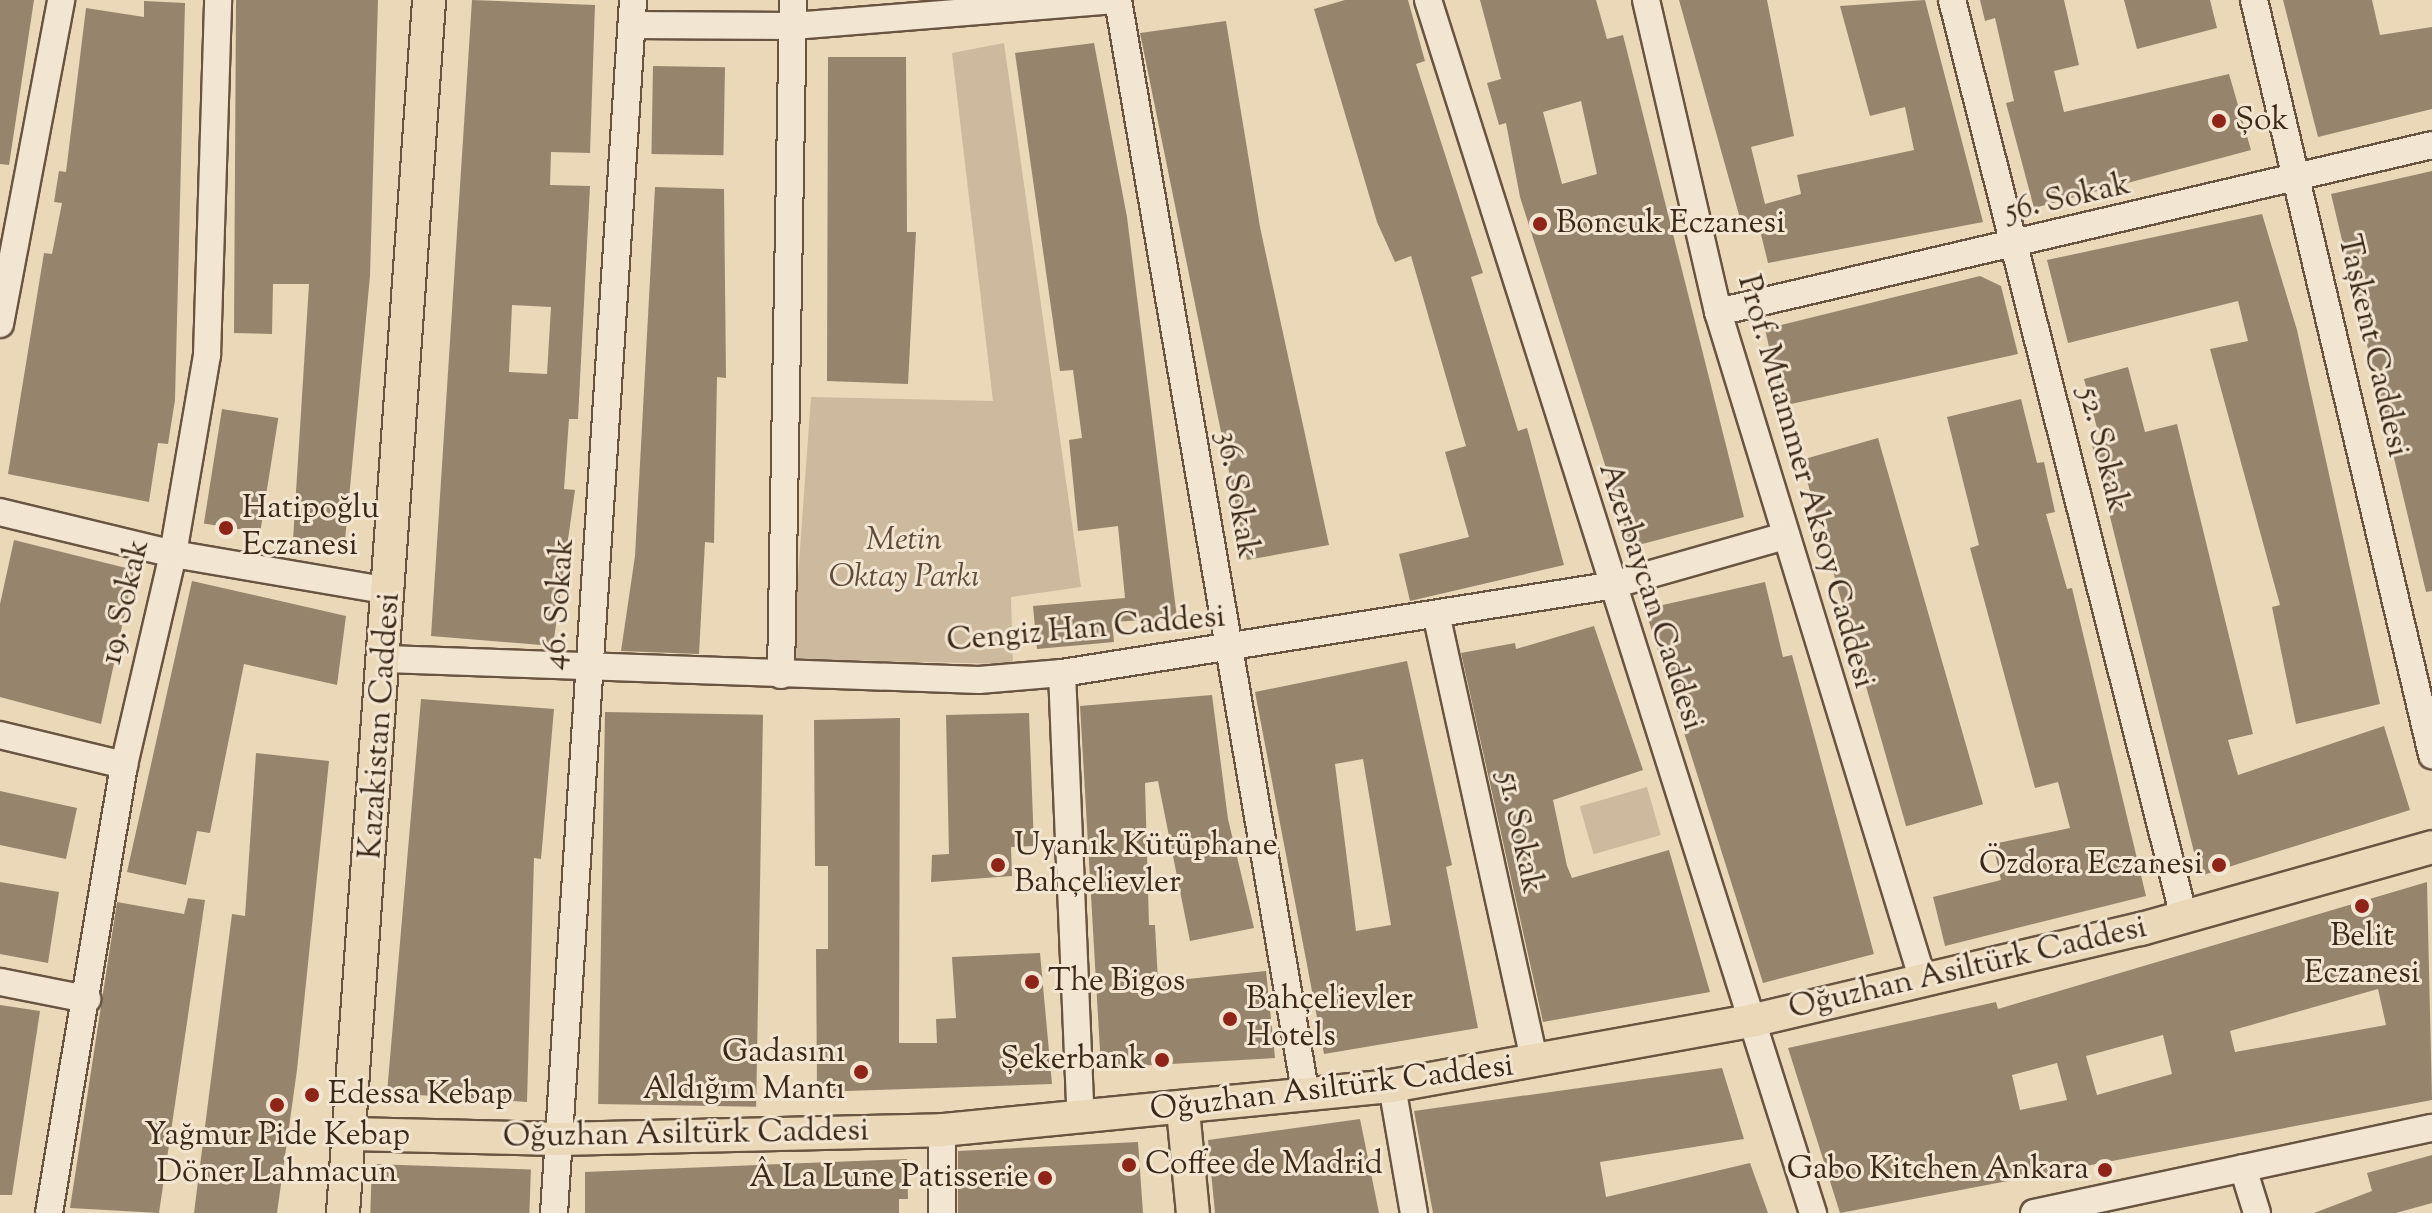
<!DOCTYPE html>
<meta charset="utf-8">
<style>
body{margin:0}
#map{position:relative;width:2432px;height:1213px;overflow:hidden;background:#ebd8b9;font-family:"Sorts Mill Goudy",serif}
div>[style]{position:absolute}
.green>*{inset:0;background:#cdba9e;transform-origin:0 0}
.building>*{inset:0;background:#97846c;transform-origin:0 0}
.roads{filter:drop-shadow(2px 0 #685440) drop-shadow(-2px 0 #685440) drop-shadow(0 2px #685440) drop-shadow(0 -2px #685440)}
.minor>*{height:26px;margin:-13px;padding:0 13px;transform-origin:13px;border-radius:13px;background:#f2e6d2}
.major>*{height:32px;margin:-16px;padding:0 16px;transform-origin:16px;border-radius:16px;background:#ebd8b9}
.dots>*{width:22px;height:22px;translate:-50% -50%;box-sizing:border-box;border:4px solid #f2e6d2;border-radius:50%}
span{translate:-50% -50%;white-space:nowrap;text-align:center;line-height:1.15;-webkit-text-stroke:6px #f2e6d2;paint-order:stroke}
.poi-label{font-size:32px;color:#3c2818}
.left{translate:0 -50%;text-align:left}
.right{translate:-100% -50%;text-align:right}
.street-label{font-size:32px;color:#3c2818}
.park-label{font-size:32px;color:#604c3a;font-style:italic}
</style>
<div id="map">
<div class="green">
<div style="clip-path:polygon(1004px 43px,1081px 587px,1011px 597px,1013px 664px,792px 659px,811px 397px,993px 401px,952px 53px)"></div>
<div style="left:1647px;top:787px;width:50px;height:70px;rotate:74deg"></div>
</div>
<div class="building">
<div style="clip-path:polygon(0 0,34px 0,9px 165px,0 164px)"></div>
<div style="clip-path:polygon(236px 0,378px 0,370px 276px,344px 551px,293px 540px,309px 284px,273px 284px,272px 334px,234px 333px)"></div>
<div style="clip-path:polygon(evenodd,472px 0,595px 5px,590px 153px,551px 152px,550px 185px,590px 186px,578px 419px,569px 419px,564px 489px,575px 490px,553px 646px,431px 636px,472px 0,512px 305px,551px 307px,547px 374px,509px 372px,512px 305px)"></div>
<div style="clip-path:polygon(1345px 0,1408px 0,1425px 61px,1416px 64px,1483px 273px,1471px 277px,1518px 431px,1527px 428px,1564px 565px,1410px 601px,1399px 554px,1469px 537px,1445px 452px,1466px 446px,1411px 256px,1395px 262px,1377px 222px,1314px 9px)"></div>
<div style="clip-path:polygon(evenodd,1480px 0,1596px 0,1607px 39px,1623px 35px,1744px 517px,1631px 547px,1520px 197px,1506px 123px,1499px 125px,1487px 83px,1501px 79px,1480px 0,1581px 101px,1597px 174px,1562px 184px,1543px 112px,1581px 101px)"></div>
<div style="clip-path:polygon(1679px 0,1767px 0,1794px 136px,1751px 147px,1765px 204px,1801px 194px,1797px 175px,1914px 150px,1905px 107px,1870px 116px,1840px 6px,1925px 0,1983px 222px,1768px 263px,1757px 218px,1741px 222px)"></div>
<div style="clip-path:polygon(1980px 0,2064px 0,2079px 65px,2054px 71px,2064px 112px,2229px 74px,2251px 150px,2034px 208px,2006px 103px,2014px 101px,1995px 18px,1985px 21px)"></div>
<div style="clip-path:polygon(2124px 0,2210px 0,2217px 28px,2137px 49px)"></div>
<div style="clip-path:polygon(2283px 0,2372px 0,2380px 35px,2432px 27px,2432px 109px,2318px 137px)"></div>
<div style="clip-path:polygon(144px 1px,185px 3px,175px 400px,168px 444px,158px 443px,149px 502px,8px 474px,44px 253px,52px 254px,62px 203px,54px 202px,59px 171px,66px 172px,86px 8px,144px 17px)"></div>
<div style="clip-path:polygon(1226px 21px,1260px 227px,1329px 545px,1247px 560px,1140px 33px)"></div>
<div style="clip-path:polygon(1094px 43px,1127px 217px,1177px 618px,1112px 622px,1114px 642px,1037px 649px,1033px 606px,1125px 598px,1118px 526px,1078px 531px,1069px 440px,1082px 438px,1073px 370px,1060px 371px,1015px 53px)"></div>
<div style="clip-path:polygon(828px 57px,906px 57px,907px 232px,916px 232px,908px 384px,827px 381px)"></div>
<div style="left:653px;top:66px;width:72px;height:88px;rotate:1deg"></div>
<div style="clip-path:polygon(2432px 171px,2432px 591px,2426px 592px,2331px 194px)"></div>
<div style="clip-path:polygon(655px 187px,724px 189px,726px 378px,717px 377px,714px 543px,705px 542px,699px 654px,621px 651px,635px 556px)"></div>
<div style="clip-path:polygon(2262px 214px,2297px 330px,2380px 704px,2296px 724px,2272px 607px,2280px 605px,2210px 349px,2248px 341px,2238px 301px,2068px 343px,2047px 260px)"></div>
<div style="clip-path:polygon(1980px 276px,2001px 286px,2018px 354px,1782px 406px,1765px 329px)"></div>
<div style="clip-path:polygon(2128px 367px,2145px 432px,2177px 424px,2253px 734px,2228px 740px,2238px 775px,2384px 726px,2410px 810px,2200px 876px,2092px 445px,2101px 443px,2084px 379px)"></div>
<div style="clip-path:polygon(2021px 399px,2037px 463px,2044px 462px,2055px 512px,2046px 514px,2067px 589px,2072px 588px,2146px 896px,1945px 946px,1933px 897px,2001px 880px,1993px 844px,2070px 828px,2058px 782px,2035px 788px,1970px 548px,1979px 545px,1947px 417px)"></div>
<div style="left:222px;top:409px;width:57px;height:116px;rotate:9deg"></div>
<div style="left:1878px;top:438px;width:381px;height:80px;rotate:74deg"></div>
<div style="clip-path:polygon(14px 540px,134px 570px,101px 724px,0 697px,0 604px)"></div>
<div style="clip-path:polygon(192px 581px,346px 616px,337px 685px,244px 664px,210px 833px,197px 831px,186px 885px,127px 872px)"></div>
<div style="clip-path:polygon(1765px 582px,1783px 657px,1792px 655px,1874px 954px,1763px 983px,1645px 609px)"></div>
<div style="clip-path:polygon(1594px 626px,1643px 770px,1553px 800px,1567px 866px,1572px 878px,1669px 850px,1710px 992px,1543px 1022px,1461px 653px,1515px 643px,1516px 649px)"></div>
<div style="clip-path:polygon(evenodd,1407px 661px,1452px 865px,1446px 867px,1478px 1028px,1324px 1054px,1255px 692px,1407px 661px,1363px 759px,1391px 925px,1356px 931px,1335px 764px,1363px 759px)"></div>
<div style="clip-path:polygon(1212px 695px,1228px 819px,1254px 928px,1190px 941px,1158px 781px,1145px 783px,1149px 925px,1155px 925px,1158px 982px,1266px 971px,1275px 1058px,1101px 1068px,1080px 706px)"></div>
<div style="clip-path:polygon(421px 699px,554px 709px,541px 859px,534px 858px,527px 1102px,387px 1093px)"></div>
<div style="left:605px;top:712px;width:158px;height:392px;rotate:1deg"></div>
<div style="clip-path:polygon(1029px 713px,1034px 846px,1011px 847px,1012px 876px,931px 882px,932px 855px,949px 854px,946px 715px)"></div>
<div style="clip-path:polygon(900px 718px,899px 1043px,937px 1043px,936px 1019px,956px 1018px,952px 957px,1040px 953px,1052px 1084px,817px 1092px,816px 949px,828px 949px,828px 866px,815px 866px,814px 720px)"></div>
<div style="clip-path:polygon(256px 753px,329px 761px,297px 1070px,277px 1213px,194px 1213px,232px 914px,245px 916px)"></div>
<div style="clip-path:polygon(0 791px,77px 808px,66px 859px,0 845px)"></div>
<div style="clip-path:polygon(0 882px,59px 892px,48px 963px,0 954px)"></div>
<div style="clip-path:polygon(evenodd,2427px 882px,2432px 1100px,1840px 1213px,1788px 1048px,1996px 1002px,1998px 1009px,2427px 882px,2378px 989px,2386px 1025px,2235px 1052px,2230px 1031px,2378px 989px,2427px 882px,2163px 1035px,2172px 1074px,2097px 1095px,2086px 1056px,2163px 1035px,2427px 882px,2057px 1063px,2067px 1100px,2020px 1110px,2012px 1075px,2057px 1063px)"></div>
<div style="clip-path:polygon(188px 898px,205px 900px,159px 1213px,70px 1208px,117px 902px,184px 914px)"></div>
<div style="clip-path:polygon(0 1005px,40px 1011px,12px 1195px,0 1195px)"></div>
<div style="clip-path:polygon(1722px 1068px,1744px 1139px,1600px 1162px,1606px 1197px,1750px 1163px,1768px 1213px,1433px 1213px,1414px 1111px)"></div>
<div style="clip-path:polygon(1360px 1119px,1379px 1213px,1215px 1213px,1208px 1140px)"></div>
<div style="clip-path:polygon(1138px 1142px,1143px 1213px,958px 1213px,958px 1151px)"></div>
<div style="clip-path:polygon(2432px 1155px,2432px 1203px,2396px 1213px,2314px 1213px,2372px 1191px,2367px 1173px)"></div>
<div style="clip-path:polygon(907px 1159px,908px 1199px,899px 1199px,899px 1213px,585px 1213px,585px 1172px)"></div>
<div style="left:372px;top:1164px;width:159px;height:49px;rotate:2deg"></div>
</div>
<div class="roads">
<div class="minor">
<div style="left:1118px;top:0;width:1112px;rotate:80.27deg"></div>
<div style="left:1428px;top:0;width:1273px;rotate:72.39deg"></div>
<div style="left:1646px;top:0;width:320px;rotate:77deg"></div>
<div style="left:1718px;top:312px;width:696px;rotate:72.95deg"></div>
<div style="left:1952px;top:0;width:946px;rotate:75.8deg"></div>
<div style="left:2254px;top:0;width:776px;rotate:76.73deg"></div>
<div style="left:632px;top:25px;width:161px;rotate:0.4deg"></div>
<div style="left:793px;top:26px;width:326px;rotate:-4.6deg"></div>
<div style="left:1718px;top:312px;width:733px;rotate:-13.16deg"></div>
<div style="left:0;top:324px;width:330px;rotate:-79.3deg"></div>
<div style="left:0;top:512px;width:178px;rotate:13.6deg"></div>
<div style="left:173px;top:554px;width:220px;rotate:9.7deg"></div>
<div style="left:1437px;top:618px;width:455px;rotate:77.6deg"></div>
<div style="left:386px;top:659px;width:593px;rotate:2.03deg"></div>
<div style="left:979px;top:680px;width:83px;rotate:-4.8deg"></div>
<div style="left:1062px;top:673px;width:554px;rotate:-9.04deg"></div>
<div style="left:1609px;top:586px;width:179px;rotate:-15.9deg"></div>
<div style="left:1062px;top:673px;width:446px;rotate:87.6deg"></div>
<div style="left:781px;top:675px;width:675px;rotate:-88.98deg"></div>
<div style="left:0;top:735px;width:128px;rotate:13.6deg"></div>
<div style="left:0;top:982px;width:89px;rotate:11.1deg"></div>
<div style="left:1392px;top:1086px;width:129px;rotate:80.2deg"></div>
<div style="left:942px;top:1130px;width:83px;rotate:90deg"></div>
<div style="left:2243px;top:1168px;width:47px;rotate:72.7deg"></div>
<div style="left:49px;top:1213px;width:454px;rotate:-80.5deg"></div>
<div style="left:124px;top:765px;width:217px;rotate:-76.9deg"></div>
<div style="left:173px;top:554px;width:202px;rotate:-80.3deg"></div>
<div style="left:207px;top:355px;width:355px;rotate:-88.2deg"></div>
<div style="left:554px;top:1213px;width:1216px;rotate:-86.27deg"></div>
<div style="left:2034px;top:1213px;width:407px;rotate:-12.1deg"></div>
</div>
<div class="major">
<div style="left:1183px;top:1110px;width:103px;rotate:84.5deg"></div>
<div style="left:351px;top:1134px;width:207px;rotate:1.4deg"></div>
<div style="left:558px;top:1139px;width:384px;rotate:-1.3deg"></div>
<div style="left:942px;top:1130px;width:452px;rotate:-5.6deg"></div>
<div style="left:1392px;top:1086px;width:369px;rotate:-10.3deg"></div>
<div style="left:1755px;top:1020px;width:397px;rotate:-13.3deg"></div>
<div style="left:2141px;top:929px;width:302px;rotate:-15.7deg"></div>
<div style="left:343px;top:1213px;width:1216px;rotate:-85.94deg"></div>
</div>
</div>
<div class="dots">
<div style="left:2219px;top:121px;background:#8f2418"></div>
<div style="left:1540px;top:224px;background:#8f2418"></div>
<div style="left:226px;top:528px;background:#8f2418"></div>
<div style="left:998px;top:865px;background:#8f2418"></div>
<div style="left:2219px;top:865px;background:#8f2418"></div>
<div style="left:2362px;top:906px;background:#8f2418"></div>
<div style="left:1032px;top:982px;background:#8f2418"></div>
<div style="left:1230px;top:1019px;background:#8f2418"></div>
<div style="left:1162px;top:1060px;background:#8f2418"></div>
<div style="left:861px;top:1072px;background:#8f2418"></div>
<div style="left:312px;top:1095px;background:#8f2418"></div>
<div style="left:277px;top:1105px;background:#8f2418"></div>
<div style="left:1129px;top:1165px;background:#8f2418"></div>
<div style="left:2105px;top:1170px;background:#8f2418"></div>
<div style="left:1045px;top:1178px;background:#8f2418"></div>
</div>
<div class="poi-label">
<span class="left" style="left:2235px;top:121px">Şok</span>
<span class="left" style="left:1556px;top:224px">Boncuk Eczanesi</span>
<span class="left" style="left:242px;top:528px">Hatipoğlu<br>Eczanesi</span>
<span class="left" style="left:1014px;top:865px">Uyanık Kütüphane<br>Bahçelievler</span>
<span class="right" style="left:2203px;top:865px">Özdora Eczanesi</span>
<span style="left:2362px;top:956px">Belit<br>Eczanesi</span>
<span class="left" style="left:1048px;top:982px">The Bigos</span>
<span class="left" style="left:1246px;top:1019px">Bahçelievler<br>Hotels</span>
<span class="right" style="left:845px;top:1072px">Gadasını<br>Aldığım Mantı</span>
<span class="right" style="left:1146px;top:1060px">Şekerbank</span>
<span class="left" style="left:328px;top:1095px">Edessa Kebap</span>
<span style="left:277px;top:1155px">Yağmur Pide Kebap<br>Döner Lahmacun</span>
<span class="left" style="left:1145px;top:1165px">Coffee de Madrid</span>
<span class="right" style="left:2089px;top:1170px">Gabo Kitchen Ankara</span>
<span class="right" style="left:1029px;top:1178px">Â La Lune Patisserie</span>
</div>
<div class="street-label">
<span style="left:2068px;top:199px;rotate:-13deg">56. Sokak</span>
<span style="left:2372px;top:346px;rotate:77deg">Taşkent Caddesi</span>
<span style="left:2102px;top:450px;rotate:76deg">52. Sokak</span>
<span style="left:1805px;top:482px;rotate:74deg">Prof. Muammer Aksoy Caddesi</span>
<span style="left:1236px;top:495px;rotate:80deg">36. Sokak</span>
<span style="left:1650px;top:597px;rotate:72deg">Azerbaycan Caddesi</span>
<span style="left:126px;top:602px;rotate:-77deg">19. Sokak</span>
<span style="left:560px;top:604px;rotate:-86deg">46. Sokak</span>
<span style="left:1086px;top:630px;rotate:-5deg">Cengiz Han Caddesi</span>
<span style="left:381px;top:726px;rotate:-86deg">Kazakistan Caddesi</span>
<span style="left:1519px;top:833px;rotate:78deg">51. Sokak</span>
<span style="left:1968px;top:969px;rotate:-13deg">Oğuzhan Asiltürk Caddesi</span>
<span style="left:1332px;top:1089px;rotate:-7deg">Oğuzhan Asiltürk Caddesi</span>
<span style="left:686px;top:1135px;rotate:-1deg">Oğuzhan Asiltürk Caddesi</span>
</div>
<div class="park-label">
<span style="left:904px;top:560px">Metin<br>Oktay Parkı</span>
</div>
</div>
